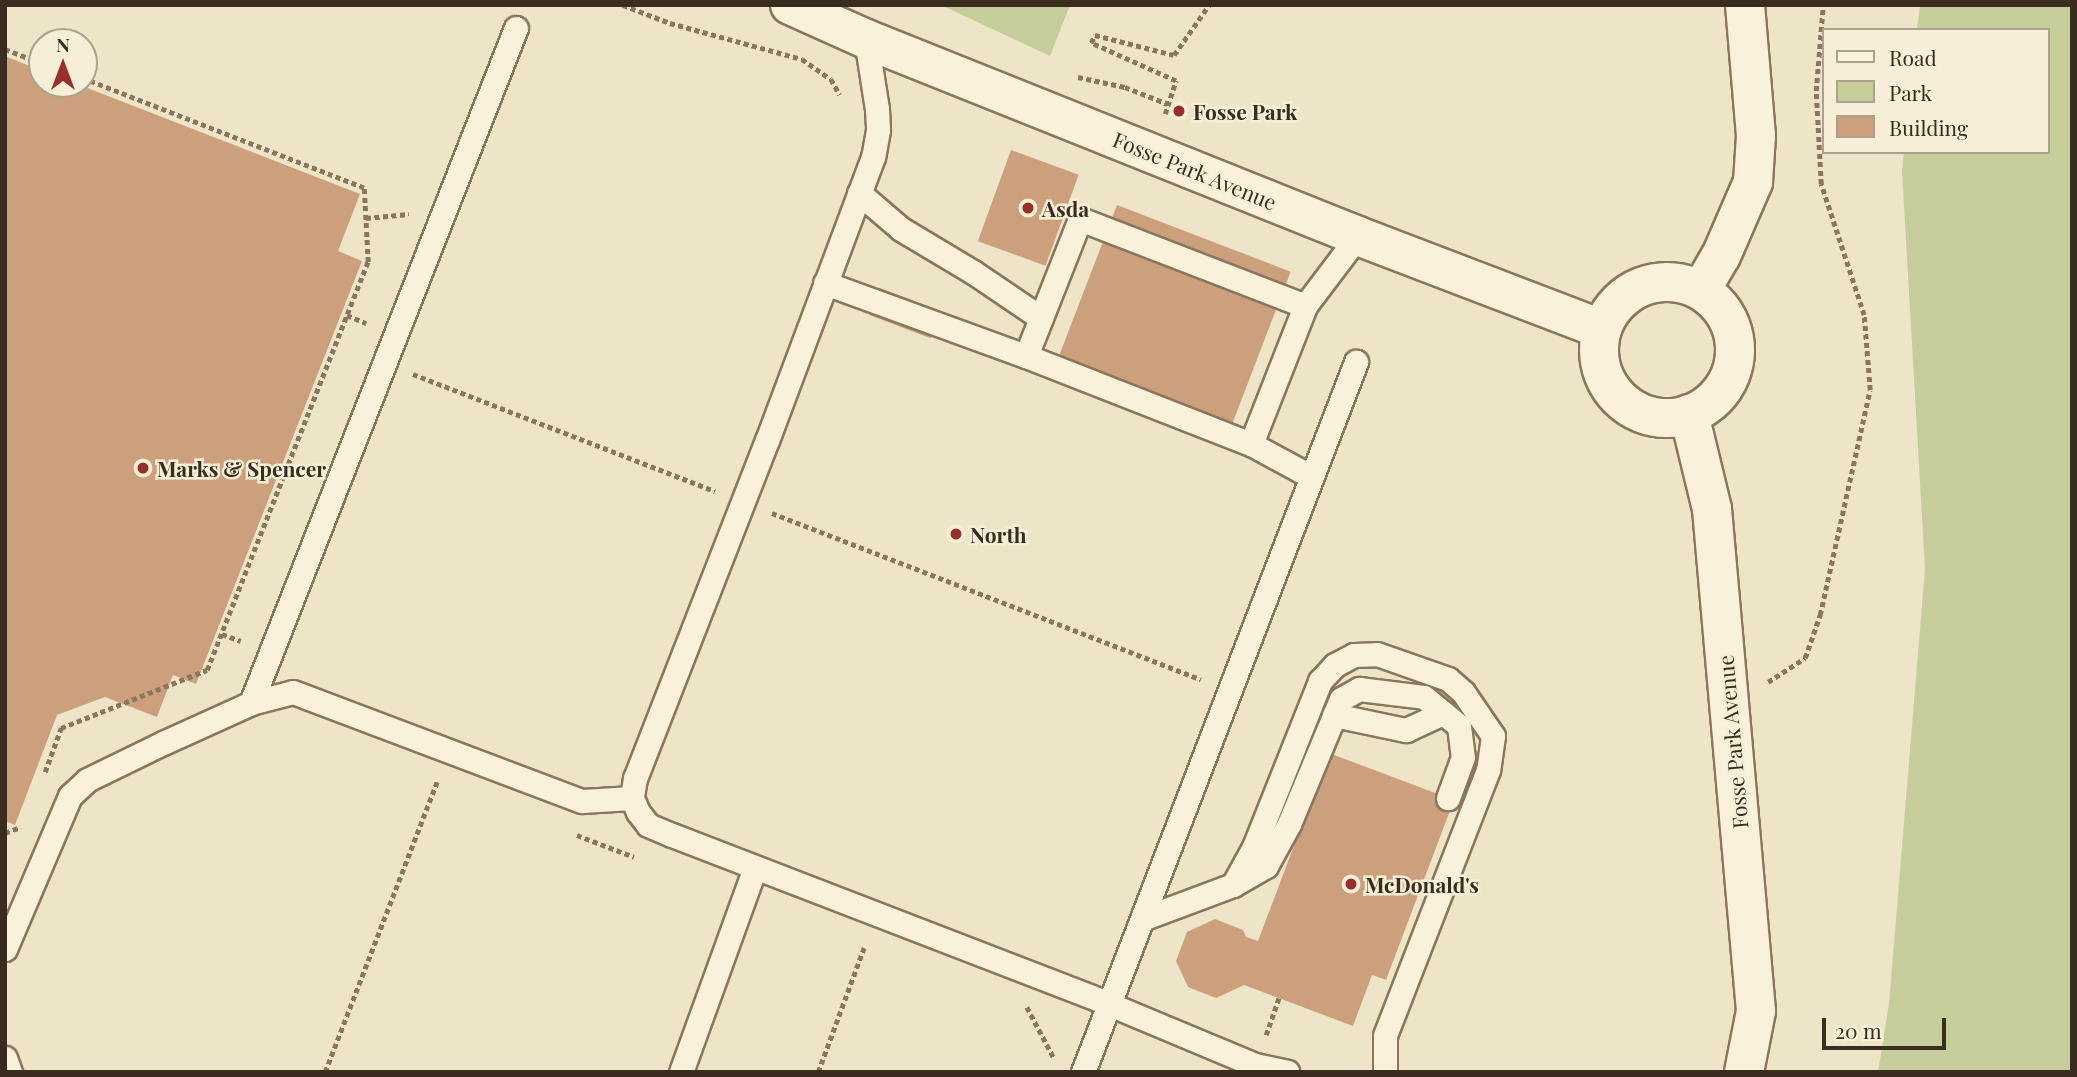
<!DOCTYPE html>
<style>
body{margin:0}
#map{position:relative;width:2077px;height:1077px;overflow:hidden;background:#eee4c7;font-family:"Playfair Display",serif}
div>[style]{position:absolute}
.green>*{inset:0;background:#c5cd9a}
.building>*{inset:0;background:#cca07d;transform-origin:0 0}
.path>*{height:4.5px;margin-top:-2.25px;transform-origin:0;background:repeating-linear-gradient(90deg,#8a765c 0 5px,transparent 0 8.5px)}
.roads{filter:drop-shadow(2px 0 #8a765c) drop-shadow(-2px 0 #8a765c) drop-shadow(0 2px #8a765c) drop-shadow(0 -2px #8a765c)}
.lane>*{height:23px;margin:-11.5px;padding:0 11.5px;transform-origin:11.5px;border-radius:11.5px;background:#f9f1da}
.street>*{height:38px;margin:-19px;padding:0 19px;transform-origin:19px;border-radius:19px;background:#f9f1da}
.secondary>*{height:38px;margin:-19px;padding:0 19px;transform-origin:19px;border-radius:19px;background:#f9f1da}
.secondary>.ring{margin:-19px;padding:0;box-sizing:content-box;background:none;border:38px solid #f9f1da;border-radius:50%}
.dots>*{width:19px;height:19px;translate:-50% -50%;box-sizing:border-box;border:4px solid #f6eed6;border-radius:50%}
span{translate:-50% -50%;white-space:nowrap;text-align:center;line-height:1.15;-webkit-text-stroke:5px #f6eed6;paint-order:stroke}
.poi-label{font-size:21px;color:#3a2d20;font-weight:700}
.left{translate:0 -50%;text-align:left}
.street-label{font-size:21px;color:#3a2d20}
.frame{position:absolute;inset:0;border:7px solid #3a2d20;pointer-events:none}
.legend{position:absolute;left:1822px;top:28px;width:228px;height:126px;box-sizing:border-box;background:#f6eed6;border:2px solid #aba18d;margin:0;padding:9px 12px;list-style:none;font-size:21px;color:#3a2d20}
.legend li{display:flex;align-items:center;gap:14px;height:35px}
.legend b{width:35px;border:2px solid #aba18d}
.north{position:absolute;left:28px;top:28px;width:70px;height:70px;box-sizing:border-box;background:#f6eed6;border:2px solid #aba18d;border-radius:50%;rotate:0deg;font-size:19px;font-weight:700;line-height:28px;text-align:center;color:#3a2d20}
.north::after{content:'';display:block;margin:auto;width:24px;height:32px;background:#992f2c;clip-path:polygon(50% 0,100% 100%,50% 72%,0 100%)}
.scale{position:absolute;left:1822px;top:1018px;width:124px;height:32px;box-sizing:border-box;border:4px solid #3a2d20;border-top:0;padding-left:9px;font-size:21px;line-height:24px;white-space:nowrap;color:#3a2d20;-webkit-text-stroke:5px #f6eed6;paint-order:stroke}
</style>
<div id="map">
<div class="green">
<div style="clip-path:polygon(941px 5px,1070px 5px,1050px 56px)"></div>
<div style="clip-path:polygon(1920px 5px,2072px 5px,2072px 1072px,1878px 1072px,1889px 1004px,1925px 569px,1902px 171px,1904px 152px,2047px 152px,2047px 30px,1917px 30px)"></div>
</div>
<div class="building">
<div style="clip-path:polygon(5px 56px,42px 71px,42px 84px,77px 84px,360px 194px,338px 251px,362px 261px,196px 684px,173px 675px,157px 717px,105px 697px,57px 715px,15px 825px,5px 821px)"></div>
<div style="left:1011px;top:150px;width:72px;height:97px;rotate:20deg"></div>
<div style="left:1117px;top:205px;width:186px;height:183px;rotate:21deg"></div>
<div style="left:880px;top:288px;width:65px;height:29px;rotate:21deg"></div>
<div style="clip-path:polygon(1329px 753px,1454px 800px,1386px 980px,1372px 975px,1353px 1026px,1244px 985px,1216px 998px,1188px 987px,1176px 961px,1187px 932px,1215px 919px,1243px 930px,1246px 937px,1258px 941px)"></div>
</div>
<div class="path">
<div style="left:623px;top:5px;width:50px;rotate:21deg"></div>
<div style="left:670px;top:23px;width:137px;rotate:15.3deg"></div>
<div style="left:802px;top:59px;width:35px;rotate:35deg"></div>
<div style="left:831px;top:79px;width:18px;rotate:61deg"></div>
<div style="left:5px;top:49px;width:40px;rotate:21deg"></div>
<div style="left:1078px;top:77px;width:48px;rotate:12deg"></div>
<div style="left:1125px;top:87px;width:46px;rotate:21.6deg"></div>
<div style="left:1165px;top:114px;width:35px;rotate:-72deg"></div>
<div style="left:1176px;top:81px;width:93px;rotate:-155.9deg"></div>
<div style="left:1091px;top:43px;width:9px;rotate:-63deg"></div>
<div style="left:1095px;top:35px;width:81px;rotate:14.2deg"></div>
<div style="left:1174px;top:55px;width:61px;rotate:-55deg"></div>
<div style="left:366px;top:218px;width:43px;rotate:-5.3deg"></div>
<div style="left:347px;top:315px;width:21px;rotate:23deg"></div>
<div style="left:413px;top:374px;width:324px;rotate:21.2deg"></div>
<div style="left:772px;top:513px;width:460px;rotate:21.2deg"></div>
<div style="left:222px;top:634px;width:20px;rotate:20deg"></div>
<div style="left:1768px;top:682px;width:44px;rotate:-33deg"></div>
<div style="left:1805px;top:658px;width:46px;rotate:-70.8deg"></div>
<div style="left:1820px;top:615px;width:230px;rotate:-77.5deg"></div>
<div style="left:1870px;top:390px;width:75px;rotate:-94.6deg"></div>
<div style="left:1864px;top:315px;width:138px;rotate:-108.2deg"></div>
<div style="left:1821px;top:184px;width:93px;rotate:-93.1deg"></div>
<div style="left:1816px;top:91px;width:86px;rotate:-85.3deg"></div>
<div style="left:45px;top:772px;width:47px;rotate:-70deg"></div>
<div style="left:61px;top:728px;width:157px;rotate:-21.7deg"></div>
<div style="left:207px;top:670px;width:439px;rotate:-68.5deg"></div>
<div style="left:368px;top:262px;width:74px;rotate:-93.1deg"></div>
<div style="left:364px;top:188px;width:300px;rotate:-158.7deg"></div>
<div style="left:5px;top:833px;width:17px;rotate:-21deg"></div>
<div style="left:577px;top:835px;width:61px;rotate:21.1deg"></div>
<div style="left:1027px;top:1007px;width:58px;rotate:62.1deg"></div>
<div style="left:1266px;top:1035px;width:39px;rotate:-71deg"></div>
<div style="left:325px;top:1072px;width:311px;rotate:-68.9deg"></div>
<div style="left:818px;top:1072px;width:135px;rotate:-69.7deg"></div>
</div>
<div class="roads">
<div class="lane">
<div style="left:866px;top:39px;width:71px;rotate:81.1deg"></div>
<div style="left:877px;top:109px;width:21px;rotate:87deg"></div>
<div style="left:878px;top:130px;width:27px;rotate:100deg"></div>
<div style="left:873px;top:157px;width:302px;rotate:110.5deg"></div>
<div style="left:767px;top:440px;width:363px;rotate:111.3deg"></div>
<div style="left:635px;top:778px;width:20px;rotate:99deg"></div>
<div style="left:632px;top:798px;width:15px;rotate:67deg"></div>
<div style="left:638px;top:812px;width:16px;rotate:52deg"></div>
<div style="left:648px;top:825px;width:26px;rotate:23deg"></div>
<div style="left:672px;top:835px;width:469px;rotate:21.1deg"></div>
<div style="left:1109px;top:1004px;width:158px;rotate:22.7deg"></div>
<div style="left:1255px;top:1065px;width:33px;rotate:12deg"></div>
<div style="left:859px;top:193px;width:55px;rotate:40.6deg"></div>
<div style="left:901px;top:229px;width:84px;rotate:30.8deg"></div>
<div style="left:973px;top:272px;width:82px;rotate:34.1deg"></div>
<div style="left:825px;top:283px;width:214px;rotate:20deg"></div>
<div style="left:1026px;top:356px;width:242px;rotate:21.4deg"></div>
<div style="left:1251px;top:444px;width:148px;rotate:-68.6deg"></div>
<div style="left:1305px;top:306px;width:88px;rotate:-52.9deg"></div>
<div style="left:1026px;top:356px;width:147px;rotate:-68.5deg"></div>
<div style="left:1080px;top:219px;width:241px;rotate:21.1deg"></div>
<div style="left:1251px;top:444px;width:69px;rotate:28.4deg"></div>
<div style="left:251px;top:703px;width:725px;rotate:-68.57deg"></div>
<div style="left:1334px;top:715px;width:74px;rotate:11.8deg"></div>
<div style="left:1406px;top:730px;width:41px;rotate:-24.7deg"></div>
<div style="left:1233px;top:885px;width:38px;rotate:-30deg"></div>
<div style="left:1266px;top:866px;width:48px;rotate:-61.3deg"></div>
<div style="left:1289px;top:824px;width:135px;rotate:-67.4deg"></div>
<div style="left:1341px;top:699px;width:21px;rotate:-29deg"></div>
<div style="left:1359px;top:689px;width:65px;rotate:7deg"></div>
<div style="left:1424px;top:697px;width:45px;rotate:39.6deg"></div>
<div style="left:1459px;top:726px;width:31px;rotate:83deg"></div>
<div style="left:1463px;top:757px;width:44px;rotate:110.1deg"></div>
<div style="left:1142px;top:919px;width:97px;rotate:-20.5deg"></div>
<div style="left:1233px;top:885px;width:43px;rotate:-61.1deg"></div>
<div style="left:1254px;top:847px;width:179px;rotate:-68.3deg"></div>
<div style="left:1320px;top:681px;width:22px;rotate:-47deg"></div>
<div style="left:1335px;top:665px;width:21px;rotate:-28deg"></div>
<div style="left:1354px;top:655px;width:23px;rotate:-2deg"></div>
<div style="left:1377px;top:654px;width:75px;rotate:19.4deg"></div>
<div style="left:1448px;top:679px;width:20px;rotate:41deg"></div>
<div style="left:1463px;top:692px;width:53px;rotate:55.7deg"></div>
<div style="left:1493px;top:736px;width:34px;rotate:98deg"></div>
<div style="left:1488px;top:770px;width:285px;rotate:111.2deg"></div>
<div style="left:1385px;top:1036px;width:36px;rotate:90deg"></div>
<div style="left:5px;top:949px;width:166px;rotate:-67deg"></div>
<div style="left:70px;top:796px;width:23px;rotate:-43deg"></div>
<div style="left:87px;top:780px;width:85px;rotate:-26deg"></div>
<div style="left:163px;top:743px;width:97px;rotate:-24.4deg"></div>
<div style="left:251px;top:703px;width:43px;rotate:-14.7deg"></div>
<div style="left:293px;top:692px;width:309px;rotate:20.7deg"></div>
<div style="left:582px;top:801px;width:50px;rotate:-3.4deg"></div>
<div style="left:5px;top:1058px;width:15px;rotate:70deg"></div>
<div style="left:681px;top:1072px;width:217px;rotate:-70.1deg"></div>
<div style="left:1083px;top:1072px;width:761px;rotate:-68.97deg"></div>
</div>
<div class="street">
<div style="left:1701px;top:290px;width:39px;rotate:-60deg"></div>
<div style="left:1721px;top:256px;width:81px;rotate:-66.6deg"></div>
<div style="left:1753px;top:182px;width:46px;rotate:-86.3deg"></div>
<div style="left:1756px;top:136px;width:131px;rotate:-94.8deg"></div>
</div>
<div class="secondary">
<div style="left:790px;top:5px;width:83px;rotate:24.1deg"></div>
<div style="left:866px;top:39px;width:530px;rotate:21.82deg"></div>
<div style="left:1358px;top:236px;width:261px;rotate:20.9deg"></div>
<div class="ring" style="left:1599px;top:282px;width:98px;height:98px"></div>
<div style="left:1689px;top:414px;width:98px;rotate:76.4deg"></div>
<div style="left:1712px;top:509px;width:504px;rotate:84.99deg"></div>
<div style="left:1756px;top:1011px;width:62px;rotate:101.1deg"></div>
</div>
</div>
<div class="dots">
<div style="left:1179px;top:111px;background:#992f2c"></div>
<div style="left:1028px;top:208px;background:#992f2c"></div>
<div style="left:143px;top:468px;background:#992f2c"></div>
<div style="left:956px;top:534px;background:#992f2c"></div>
<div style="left:1351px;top:884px;background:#992f2c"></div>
</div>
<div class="poi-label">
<span class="left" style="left:1193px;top:111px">Fosse Park</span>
<span class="left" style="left:1042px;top:208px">Asda</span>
<span class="left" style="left:157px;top:468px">Marks &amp; Spencer</span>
<span class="left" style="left:970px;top:534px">North</span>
<span class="left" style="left:1365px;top:884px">McDonald's</span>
</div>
<div class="street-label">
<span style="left:1195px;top:170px;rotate:22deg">Fosse Park Avenue</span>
<span style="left:1732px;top:742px;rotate:-95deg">Fosse Park Avenue</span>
</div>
<div class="frame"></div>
<ul class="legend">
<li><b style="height:9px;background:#f9f1da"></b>Road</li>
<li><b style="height:19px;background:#c5cd9a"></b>Park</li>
<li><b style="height:19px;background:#cca07d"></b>Building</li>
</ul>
<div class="north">N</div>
<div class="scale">20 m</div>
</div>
